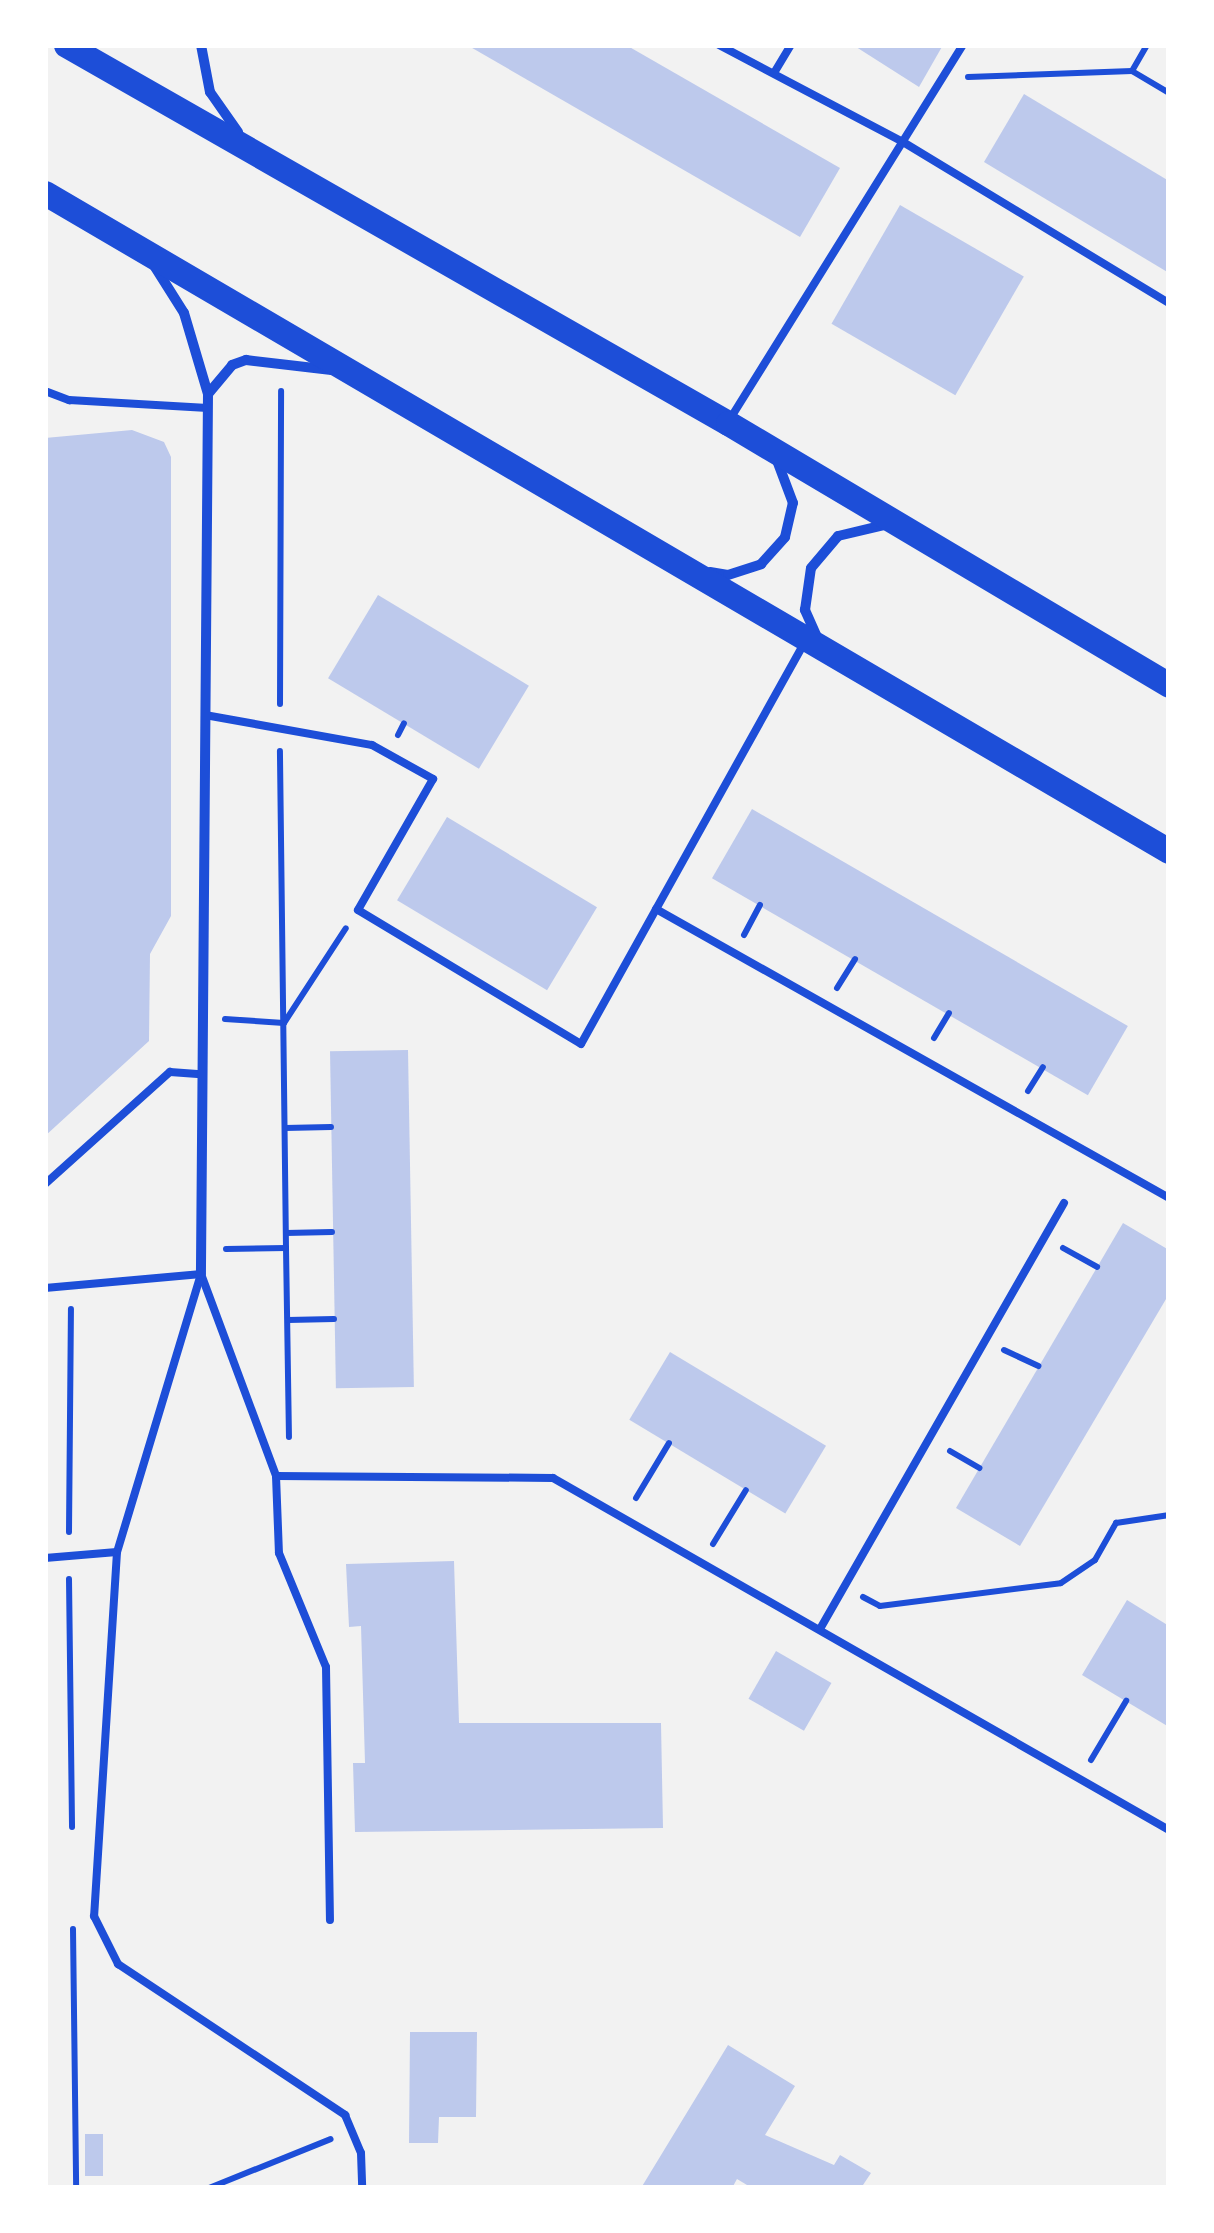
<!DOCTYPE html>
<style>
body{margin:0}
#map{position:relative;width:1214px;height:2233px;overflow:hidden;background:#f2f2f2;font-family:Inter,sans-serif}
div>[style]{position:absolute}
.building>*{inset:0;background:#bdc9ec;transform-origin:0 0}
.path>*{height:6px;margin:-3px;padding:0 3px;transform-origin:3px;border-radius:3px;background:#1d4ed8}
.service>*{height:8px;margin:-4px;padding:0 4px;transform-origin:4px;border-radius:4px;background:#1d4ed8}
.minor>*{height:10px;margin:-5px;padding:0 5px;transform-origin:5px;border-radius:5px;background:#1d4ed8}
.primary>*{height:25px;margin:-12.5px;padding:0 12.5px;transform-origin:12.5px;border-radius:12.5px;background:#1d4ed8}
span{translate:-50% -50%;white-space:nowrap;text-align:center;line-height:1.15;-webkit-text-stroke:10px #fff;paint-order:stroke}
.frame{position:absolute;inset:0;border:48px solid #fff;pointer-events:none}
</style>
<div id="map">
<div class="building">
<div style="clip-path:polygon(467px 45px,626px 45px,840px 168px,800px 237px)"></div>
<div style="clip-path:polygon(853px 45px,943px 45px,919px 87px)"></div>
<div style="clip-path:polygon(1024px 94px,1169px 181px,1169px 273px,984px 162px)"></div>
<div style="left:900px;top:205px;width:143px;height:137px;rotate:30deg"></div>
<div style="clip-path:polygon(132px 430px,164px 442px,171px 457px,171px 916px,150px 954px,149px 1041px,45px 1136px,45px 438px)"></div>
<div style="left:378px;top:595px;width:176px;height:97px;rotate:31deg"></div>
<div style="left:752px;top:809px;width:434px;height:80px;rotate:30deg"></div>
<div style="left:447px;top:817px;width:175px;height:97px;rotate:31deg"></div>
<div style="left:408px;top:1050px;width:337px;height:78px;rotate:89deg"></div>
<div style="clip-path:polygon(1123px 1223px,1169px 1250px,1169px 1294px,1020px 1546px,956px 1508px)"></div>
<div style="left:670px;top:1352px;width:182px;height:79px;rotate:31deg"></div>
<div style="clip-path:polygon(454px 1561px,459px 1723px,661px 1723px,663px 1828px,355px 1832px,353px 1763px,365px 1763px,361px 1626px,349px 1627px,346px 1564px)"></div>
<div style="clip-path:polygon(1127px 1600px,1169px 1626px,1169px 1727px,1082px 1675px)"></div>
<div style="left:776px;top:1651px;width:64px;height:55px;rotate:30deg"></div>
<div style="clip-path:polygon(410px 2032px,477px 2032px,476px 2117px,439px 2117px,438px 2143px,409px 2143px)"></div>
<div style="clip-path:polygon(728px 2045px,795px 2086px,765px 2135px,834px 2165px,840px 2155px,871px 2173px,863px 2185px,868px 2188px,752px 2188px,737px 2179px,732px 2188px,641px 2188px)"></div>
<div style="left:85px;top:2134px;width:18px;height:42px"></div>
</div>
<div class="path">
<div style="left:1147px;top:45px;width:30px;rotate:120deg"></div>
<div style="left:1132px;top:71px;width:43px;rotate:30.7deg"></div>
<div style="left:968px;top:77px;width:164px;rotate:-2.1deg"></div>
<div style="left:280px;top:704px;width:313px;rotate:-89.8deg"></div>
<div style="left:398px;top:735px;width:13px;rotate:-63deg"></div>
<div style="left:744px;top:935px;width:34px;rotate:-62deg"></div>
<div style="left:837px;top:988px;width:34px;rotate:-58deg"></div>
<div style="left:225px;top:1019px;width:59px;rotate:3.9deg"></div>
<div style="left:284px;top:1023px;width:113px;rotate:-56.9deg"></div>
<div style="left:934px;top:1038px;width:29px;rotate:-59deg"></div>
<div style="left:1028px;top:1091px;width:28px;rotate:-58deg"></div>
<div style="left:285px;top:1128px;width:46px;rotate:-1.2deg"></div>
<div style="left:286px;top:1233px;width:46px;rotate:-1.2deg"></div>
<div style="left:286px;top:1248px;width:189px;rotate:89.1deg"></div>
<div style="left:1063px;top:1248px;width:39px;rotate:29deg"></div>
<div style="left:226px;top:1249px;width:60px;rotate:-1deg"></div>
<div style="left:286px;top:1248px;width:497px;rotate:-90.7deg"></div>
<div style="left:288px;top:1320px;width:46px;rotate:-1.2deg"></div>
<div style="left:1004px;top:1350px;width:38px;rotate:25deg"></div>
<div style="left:950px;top:1451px;width:34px;rotate:30deg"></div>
<div style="left:636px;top:1498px;width:64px;rotate:-59deg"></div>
<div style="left:69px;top:1532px;width:223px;rotate:-89.5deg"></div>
<div style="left:713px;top:1544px;width:63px;rotate:-58.6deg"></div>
<div style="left:69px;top:1579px;width:248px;rotate:89.3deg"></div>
<div style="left:863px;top:1597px;width:19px;rotate:28deg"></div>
<div style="left:880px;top:1606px;width:182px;rotate:-7.2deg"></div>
<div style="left:1061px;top:1583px;width:41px;rotate:-34.1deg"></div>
<div style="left:1095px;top:1560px;width:43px;rotate:-60.4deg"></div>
<div style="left:1116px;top:1523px;width:54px;rotate:-8.6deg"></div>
<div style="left:1091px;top:1760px;width:69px;rotate:-59.3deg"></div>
<div style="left:73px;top:1929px;width:259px;rotate:89.3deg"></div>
<div style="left:209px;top:2188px;width:131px;rotate:-21.9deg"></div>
</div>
<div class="service">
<div style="left:719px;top:45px;width:208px;rotate:27.8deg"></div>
<div style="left:903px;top:142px;width:311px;rotate:31.2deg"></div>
<div style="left:774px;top:73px;width:33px;rotate:-59deg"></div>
<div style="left:45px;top:391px;width:26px;rotate:21deg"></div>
<div style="left:69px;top:400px;width:139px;rotate:3.3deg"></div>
<div style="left:730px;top:419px;width:441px;rotate:-58.1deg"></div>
<div style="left:205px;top:715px;width:170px;rotate:10.2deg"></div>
<div style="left:372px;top:745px;width:70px;rotate:29.1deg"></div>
<div style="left:433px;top:779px;width:151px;rotate:119.8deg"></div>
<div style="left:358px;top:910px;width:260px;rotate:31deg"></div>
<div style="left:581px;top:1044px;width:459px;rotate:-60.9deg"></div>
<div style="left:656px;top:909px;width:589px;rotate:29.39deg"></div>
<div style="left:45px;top:1184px;width:168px;rotate:-41.9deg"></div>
<div style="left:170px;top:1072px;width:31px;rotate:4deg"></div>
<div style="left:201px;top:1274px;width:215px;rotate:69.6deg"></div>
<div style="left:276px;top:1476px;width:277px;rotate:0.4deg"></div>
<div style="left:553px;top:1478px;width:709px;rotate:29.74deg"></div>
<div style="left:201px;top:1274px;width:290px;rotate:106.8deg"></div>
<div style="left:117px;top:1552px;width:365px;rotate:93.6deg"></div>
<div style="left:94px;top:1916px;width:54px;rotate:63.4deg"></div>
<div style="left:118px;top:1964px;width:273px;rotate:33.6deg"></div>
<div style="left:345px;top:2115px;width:41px;rotate:67.2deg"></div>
<div style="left:361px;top:2153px;width:35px;rotate:88deg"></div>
<div style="left:45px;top:1288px;width:157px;rotate:-5.1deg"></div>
<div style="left:276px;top:1476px;width:77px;rotate:87.8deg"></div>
<div style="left:279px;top:1553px;width:123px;rotate:67.6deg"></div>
<div style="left:326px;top:1667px;width:253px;rotate:89.1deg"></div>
<div style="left:45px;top:1558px;width:72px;rotate:-4.8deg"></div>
<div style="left:820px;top:1629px;width:491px;rotate:-60.2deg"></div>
</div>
<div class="minor">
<div style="left:201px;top:45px;width:48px;rotate:79.2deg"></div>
<div style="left:210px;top:92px;width:49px;rotate:55deg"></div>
<div style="left:155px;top:267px;width:54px;rotate:57.8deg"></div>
<div style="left:184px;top:313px;width:84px;rotate:73.5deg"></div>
<div style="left:208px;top:394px;width:880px;rotate:90.46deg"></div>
<div style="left:208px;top:394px;width:38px;rotate:-50deg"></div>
<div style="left:232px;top:365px;width:15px;rotate:-20deg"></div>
<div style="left:246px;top:360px;width:86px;rotate:6.7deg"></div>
<div style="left:710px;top:572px;width:18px;rotate:9deg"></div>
<div style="left:728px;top:575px;width:35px;rotate:-18deg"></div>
<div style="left:761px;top:564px;width:36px;rotate:-48deg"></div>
<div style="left:785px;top:537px;width:35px;rotate:-77deg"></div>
<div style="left:793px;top:503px;width:43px;rotate:-110.6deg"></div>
<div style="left:817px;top:637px;width:30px;rotate:-114deg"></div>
<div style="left:805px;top:610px;width:42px;rotate:-81.9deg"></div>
<div style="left:811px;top:568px;width:42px;rotate:-49.8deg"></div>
<div style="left:838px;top:536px;width:47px;rotate:-13.4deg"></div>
</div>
<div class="primary">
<div style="left:66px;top:45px;width:762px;rotate:29.73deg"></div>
<div style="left:728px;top:423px;width:513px;rotate:30.71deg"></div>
<div style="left:45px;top:193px;width:1302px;rotate:30.35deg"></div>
</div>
<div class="frame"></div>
</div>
